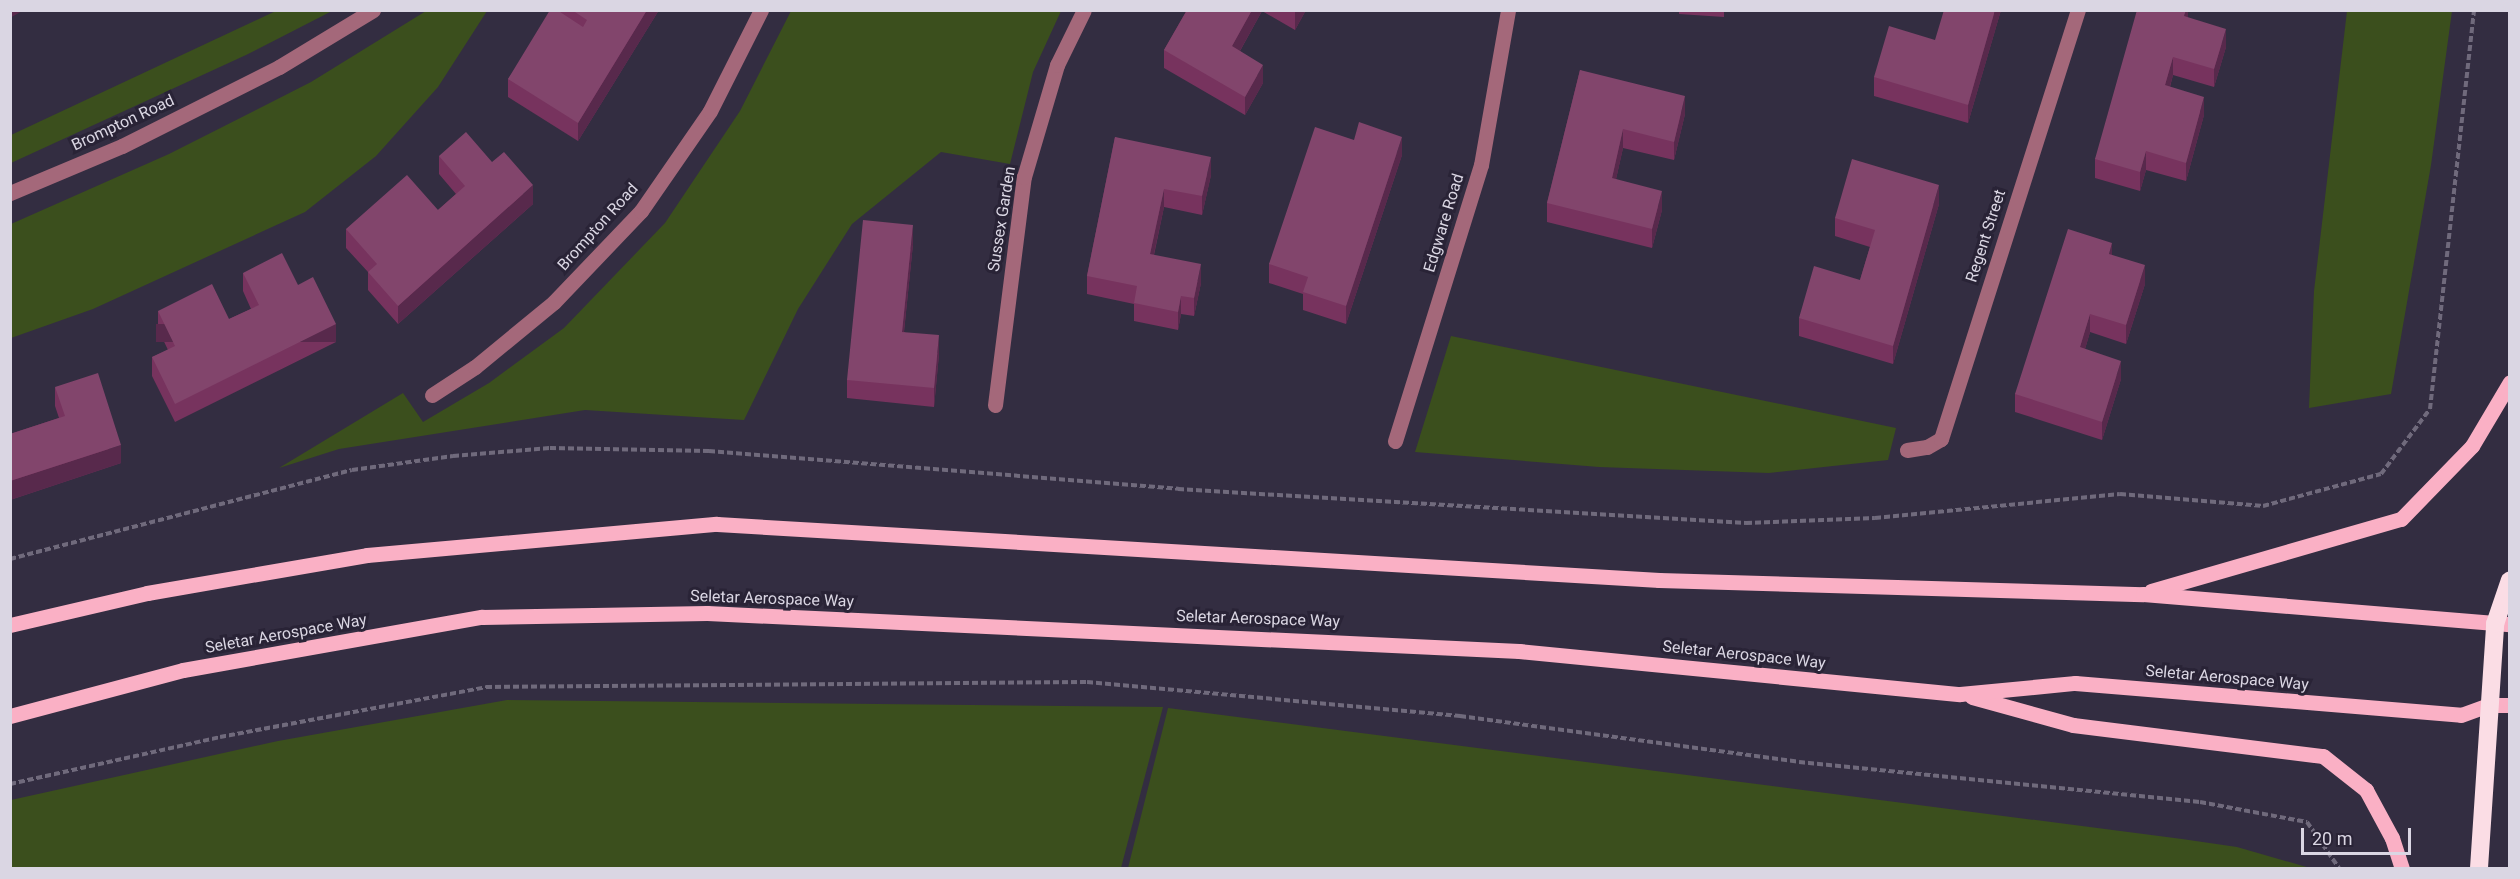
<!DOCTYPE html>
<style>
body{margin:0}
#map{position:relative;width:2520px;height:879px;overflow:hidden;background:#332d41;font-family:Roboto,sans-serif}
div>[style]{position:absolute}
.green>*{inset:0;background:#3b4f1d}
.path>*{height:4px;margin-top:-2px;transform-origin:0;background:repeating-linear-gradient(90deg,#706a7c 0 6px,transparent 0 9px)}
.minor>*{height:15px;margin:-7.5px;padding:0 7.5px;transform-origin:7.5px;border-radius:7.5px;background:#a4687a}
.major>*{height:15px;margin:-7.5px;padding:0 7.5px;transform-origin:7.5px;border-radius:7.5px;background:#fab0c5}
.highway>*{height:18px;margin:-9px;padding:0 9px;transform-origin:9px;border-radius:9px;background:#fbdde5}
.wall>*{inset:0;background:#77335e}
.shaded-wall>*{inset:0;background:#58294c;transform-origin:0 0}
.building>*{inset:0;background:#82456c}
span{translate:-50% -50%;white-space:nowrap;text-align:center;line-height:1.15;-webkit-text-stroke:6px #292336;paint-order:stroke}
.street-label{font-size:16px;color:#dad6e3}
.frame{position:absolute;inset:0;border:12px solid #dad6e3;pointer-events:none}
.scale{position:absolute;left:2301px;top:828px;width:110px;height:27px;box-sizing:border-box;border:3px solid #dad6e3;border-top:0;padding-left:8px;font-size:18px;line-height:21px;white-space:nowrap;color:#dad6e3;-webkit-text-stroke:4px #292336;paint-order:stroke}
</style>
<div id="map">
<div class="green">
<div style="clip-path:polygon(278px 10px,332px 11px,246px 55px,11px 163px,11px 135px)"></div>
<div style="clip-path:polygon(426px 11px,487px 11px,438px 87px,376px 156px,305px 212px,93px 309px,11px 338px,11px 224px,169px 154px,311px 82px)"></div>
<div style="clip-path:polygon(791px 11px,1061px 11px,1033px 72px,1010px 164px,941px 152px,852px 224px,798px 309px,744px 420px,585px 410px,339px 449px,279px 468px,403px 393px,423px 422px,489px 383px,564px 328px,665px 223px,740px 111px)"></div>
<div style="clip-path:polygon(2347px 11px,2452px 11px,2431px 165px,2391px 394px,2309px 408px,2314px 291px)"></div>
<div style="clip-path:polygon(1451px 336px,1896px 428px,1888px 460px,1769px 473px,1599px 467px,1415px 452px)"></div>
<div style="clip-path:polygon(507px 700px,1163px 707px,1121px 868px,11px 868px,11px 800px,278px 741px)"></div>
<div style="clip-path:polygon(1168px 708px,2182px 839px,2237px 847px,2310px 868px,1128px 868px)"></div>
</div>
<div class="path">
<div style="left:10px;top:559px;width:353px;rotate:-14.6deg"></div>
<div style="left:352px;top:470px;width:102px;rotate:-7.9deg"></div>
<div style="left:453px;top:456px;width:97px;rotate:-4.7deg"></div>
<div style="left:550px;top:448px;width:159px;rotate:1.1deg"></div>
<div style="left:709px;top:451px;width:471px;rotate:4.6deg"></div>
<div style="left:1178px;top:489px;width:569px;rotate:3.43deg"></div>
<div style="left:1746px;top:523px;width:129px;rotate:-2.2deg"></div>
<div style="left:1875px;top:518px;width:246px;rotate:-5.6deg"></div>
<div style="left:2120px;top:494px;width:144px;rotate:4.8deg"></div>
<div style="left:2263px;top:506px;width:122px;rotate:-15.2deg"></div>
<div style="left:2381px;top:474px;width:81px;rotate:-53deg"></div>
<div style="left:2430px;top:409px;width:401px;rotate:-83.7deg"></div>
<div style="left:10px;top:784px;width:215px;rotate:-12.6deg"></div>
<div style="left:220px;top:737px;width:271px;rotate:-10.6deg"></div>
<div style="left:486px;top:687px;width:601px;rotate:-0.48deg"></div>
<div style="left:1087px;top:682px;width:375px;rotate:5.2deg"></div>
<div style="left:1460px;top:716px;width:342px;rotate:7.7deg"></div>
<div style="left:1799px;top:762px;width:403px;rotate:5.7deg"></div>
<div style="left:2200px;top:802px;width:109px;rotate:10.6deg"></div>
<div style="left:2307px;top:822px;width:56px;rotate:55.2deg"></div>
</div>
<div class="minor">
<div style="left:10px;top:193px;width:121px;rotate:-22.8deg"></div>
<div style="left:122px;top:146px;width:176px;rotate:-26.7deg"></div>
<div style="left:279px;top:67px;width:110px;rotate:-31.2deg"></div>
<div style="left:432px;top:395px;width:51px;rotate:-33.1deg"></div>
<div style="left:475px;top:367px;width:102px;rotate:-39.4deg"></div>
<div style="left:554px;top:302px;width:126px;rotate:-46.3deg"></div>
<div style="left:641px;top:211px;width:121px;rotate:-55.4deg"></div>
<div style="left:710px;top:111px;width:113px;rotate:-63.2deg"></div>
<div style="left:995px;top:405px;width:230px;rotate:-82.8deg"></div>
<div style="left:1024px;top:177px;width:117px;rotate:-73.6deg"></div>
<div style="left:1057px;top:65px;width:61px;rotate:-63.9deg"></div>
<div style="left:1395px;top:441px;width:289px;rotate:-72.7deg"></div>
<div style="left:1481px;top:165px;width:157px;rotate:-80.1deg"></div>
<div style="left:1907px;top:450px;width:20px;rotate:-9deg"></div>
<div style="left:1927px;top:447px;width:16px;rotate:-30deg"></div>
<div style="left:1941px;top:439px;width:450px;rotate:-72.3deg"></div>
</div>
<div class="major">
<div style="left:2151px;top:591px;width:260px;rotate:-16.1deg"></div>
<div style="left:2401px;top:519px;width:102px;rotate:-45.8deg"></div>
<div style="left:2472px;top:446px;width:74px;rotate:-59.3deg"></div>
<div style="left:10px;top:625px;width:141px;rotate:-13.1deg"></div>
<div style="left:147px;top:593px;width:223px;rotate:-9.8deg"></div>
<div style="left:367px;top:555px;width:351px;rotate:-5.1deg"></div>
<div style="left:717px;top:524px;width:944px;rotate:3.4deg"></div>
<div style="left:1659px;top:580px;width:484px;rotate:1.7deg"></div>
<div style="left:2143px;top:594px;width:368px;rotate:4.7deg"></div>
<div style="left:1972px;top:697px;width:105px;rotate:15.5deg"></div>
<div style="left:2073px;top:725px;width:252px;rotate:7.1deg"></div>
<div style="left:2323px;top:756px;width:55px;rotate:38.3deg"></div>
<div style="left:2366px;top:790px;width:55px;rotate:61.6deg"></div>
<div style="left:2392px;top:838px;width:32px;rotate:72deg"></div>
<div style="left:10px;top:716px;width:179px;rotate:-14.9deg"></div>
<div style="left:183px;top:670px;width:304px;rotate:-10.1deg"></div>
<div style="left:482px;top:617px;width:225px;rotate:-1deg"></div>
<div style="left:707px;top:613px;width:813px;rotate:2.68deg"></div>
<div style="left:1519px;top:651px;width:443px;rotate:5.6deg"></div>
<div style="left:1960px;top:694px;width:116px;rotate:-5.5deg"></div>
<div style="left:2075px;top:683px;width:387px;rotate:4.7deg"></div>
<div style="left:2461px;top:715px;width:30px;rotate:-20deg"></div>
<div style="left:2489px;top:705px;width:21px"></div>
</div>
<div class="highway">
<div style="left:2479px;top:868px;width:245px;rotate:-86.2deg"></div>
<div style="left:2495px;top:624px;width:46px;rotate:-71.2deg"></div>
</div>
<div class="wall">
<div style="clip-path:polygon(558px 10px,659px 10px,578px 141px,508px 97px,508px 79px)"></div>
<div style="clip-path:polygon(1187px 10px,1306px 10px,1295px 30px,1262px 11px,1240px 51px,1263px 83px,1245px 115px,1164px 68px,1164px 50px)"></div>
<div style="clip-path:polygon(1679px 10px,1724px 10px,1724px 17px,1679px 14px)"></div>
<div style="clip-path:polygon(2001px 10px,1968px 123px,1874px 96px,1874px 77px)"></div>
<div style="clip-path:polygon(2188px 10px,2188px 18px,2226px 47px,2214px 87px,2173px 75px,2170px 87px,2204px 115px,2186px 181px,2146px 170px,2140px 191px,2095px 178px,2095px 159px)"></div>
<div style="clip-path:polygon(1580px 70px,1685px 114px,1674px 160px,1623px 148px,1616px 179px,1662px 210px,1652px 248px,1547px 222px,1547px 203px)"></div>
<div style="clip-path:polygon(1115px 137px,1211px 175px,1202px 215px,1164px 207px,1154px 255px,1201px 283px,1194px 316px,1181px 314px,1178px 330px,1134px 321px,1134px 304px,1087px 294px,1087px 276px)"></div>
<div style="clip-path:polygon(1354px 140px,1402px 155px,1346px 324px,1303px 310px,1303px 294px,1269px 283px,1269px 264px)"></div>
<div style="clip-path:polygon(439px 156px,492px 162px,533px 204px,398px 324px,368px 290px,368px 272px,346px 248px,346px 229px,438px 210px,456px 194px,439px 174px)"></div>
<div style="clip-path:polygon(1939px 204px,1893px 364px,1799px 336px,1799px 318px,1860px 280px,1870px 247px,1835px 236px,1835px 218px)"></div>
<div style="clip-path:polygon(913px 244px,904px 332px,939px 354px,934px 407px,847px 398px,847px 380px)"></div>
<div style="clip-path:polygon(2112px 255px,2145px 284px,2126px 344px,2090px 332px,2085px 349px,2121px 379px,2102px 440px,2015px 412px,2015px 394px)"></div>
<div style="clip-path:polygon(243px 273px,298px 285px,336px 342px,175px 422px,152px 376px,152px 357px,168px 350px,158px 329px,158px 311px,229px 319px,251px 309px,243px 291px)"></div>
<div style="clip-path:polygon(55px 387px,121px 463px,10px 500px,10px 434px,59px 418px,55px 406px)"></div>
</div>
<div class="shaded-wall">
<div style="clip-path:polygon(10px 10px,24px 10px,10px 18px)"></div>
<div style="clip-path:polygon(647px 10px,659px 10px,578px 141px,578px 123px)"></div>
<div style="clip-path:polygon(1252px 10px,1262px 10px,1262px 11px,1232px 65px,1232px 46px)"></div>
<div style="clip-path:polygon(1295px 10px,1306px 10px,1295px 30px)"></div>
<div style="clip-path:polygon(1995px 10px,2001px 10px,1968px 123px,1968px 105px)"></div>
<div style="clip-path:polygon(2186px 10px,2188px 10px,2188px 21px,2184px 16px)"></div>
<div style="clip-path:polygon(2226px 29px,2226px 47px,2214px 87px,2214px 69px)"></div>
<div style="clip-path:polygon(2173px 57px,2173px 75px,2165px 104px,2165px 85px)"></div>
<div style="clip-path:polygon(1263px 65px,1263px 83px,1245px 115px,1245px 97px)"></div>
<div style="clip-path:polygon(1685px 96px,1685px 114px,1674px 160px,1674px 142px)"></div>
<div style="clip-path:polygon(2204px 97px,2204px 115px,2186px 181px,2186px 163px)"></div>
<div style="clip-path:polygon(1623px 129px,1623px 148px,1612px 197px,1612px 178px)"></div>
<div style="clip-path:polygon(1402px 137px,1402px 155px,1346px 324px,1346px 306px)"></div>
<div style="clip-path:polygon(2146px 151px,2146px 170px,2140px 191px,2140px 172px)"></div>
<div style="clip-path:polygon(1211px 157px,1211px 175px,1202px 215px,1202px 196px)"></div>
<div style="clip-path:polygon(533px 185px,533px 204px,398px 324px,398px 306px)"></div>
<div style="clip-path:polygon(1939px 185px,1939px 204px,1893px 364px,1893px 346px)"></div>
<div style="clip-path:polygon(1164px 189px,1164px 207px,1150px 272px,1150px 254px)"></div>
<div style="clip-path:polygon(1662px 191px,1662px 210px,1652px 248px,1652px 229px)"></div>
<div style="clip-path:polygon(913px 225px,913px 244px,902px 350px,902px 332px)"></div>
<div style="clip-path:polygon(2112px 243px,2112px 261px,2109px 254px)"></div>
<div style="clip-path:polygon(1201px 264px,1201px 283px,1194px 316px,1194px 298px)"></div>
<div style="clip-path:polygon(2145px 265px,2145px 284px,2126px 344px,2126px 325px)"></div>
<div style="clip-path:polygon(1181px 296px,1181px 314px,1178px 330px,1178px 312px)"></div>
<div style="clip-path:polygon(2090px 314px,2090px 332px,2080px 366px,2080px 347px)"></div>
<div style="left:336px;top:324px;width:18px;height:180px;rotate:90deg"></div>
<div style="clip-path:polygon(939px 335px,939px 354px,934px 407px,934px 388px)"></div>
<div style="clip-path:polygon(2121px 361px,2121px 379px,2102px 440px,2102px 422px)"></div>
<div style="clip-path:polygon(121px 445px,121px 463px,10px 500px,10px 481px)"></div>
</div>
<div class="building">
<div style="clip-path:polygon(550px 10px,557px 10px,583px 27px,587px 20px,572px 10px,647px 10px,578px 123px,508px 79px)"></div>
<div style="clip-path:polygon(1187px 10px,1252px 10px,1232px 46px,1263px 65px,1245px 97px,1164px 50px)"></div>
<div style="clip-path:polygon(1944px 10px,1995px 10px,1968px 105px,1874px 77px,1889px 26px,1935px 40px)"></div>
<div style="clip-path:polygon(2137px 10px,2186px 10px,2184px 16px,2226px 29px,2214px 69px,2173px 57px,2165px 85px,2204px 97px,2186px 163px,2146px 151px,2140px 172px,2095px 159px)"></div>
<div style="clip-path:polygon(1580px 70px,1685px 96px,1674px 142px,1623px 129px,1612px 178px,1662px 191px,1652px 229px,1547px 203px)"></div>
<div style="clip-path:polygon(1359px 122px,1402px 137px,1346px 306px,1303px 292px,1308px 277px,1269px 264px,1315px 127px,1354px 140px)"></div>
<div style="clip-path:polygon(466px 132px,492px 162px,504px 152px,533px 185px,398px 306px,368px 272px,377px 264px,346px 229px,407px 175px,438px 210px,465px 186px,439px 156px)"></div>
<div style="clip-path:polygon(1115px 137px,1211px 157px,1202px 196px,1164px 189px,1150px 254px,1201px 264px,1194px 298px,1181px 296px,1178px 312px,1134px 303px,1137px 286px,1087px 276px)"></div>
<div style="clip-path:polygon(1852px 159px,1939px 185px,1893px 346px,1799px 318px,1814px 266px,1860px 280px,1875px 230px,1835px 218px)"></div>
<div style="clip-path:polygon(863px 220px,913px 225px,902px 332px,939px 335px,934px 388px,847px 380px)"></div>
<div style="clip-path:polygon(2068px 229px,2112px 243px,2109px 254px,2145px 265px,2126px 325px,2090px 314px,2080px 347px,2121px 361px,2102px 422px,2015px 394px)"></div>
<div style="clip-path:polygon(282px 253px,298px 285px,313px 277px,336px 324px,175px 404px,152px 357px,175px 346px,158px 311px,212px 284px,229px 319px,259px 305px,243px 273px)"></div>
<div style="clip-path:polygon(98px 373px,121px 445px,10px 481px,10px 434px,65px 416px,55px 387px)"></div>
</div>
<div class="street-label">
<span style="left:123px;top:123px;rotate:-25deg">Brompton Road</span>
<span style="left:1002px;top:219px;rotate:-81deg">Sussex Garden</span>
<span style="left:1444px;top:223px;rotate:-73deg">Edgware Road</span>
<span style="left:598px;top:227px;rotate:-48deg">Brompton Road</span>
<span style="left:1986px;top:236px;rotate:-72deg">Regent Street</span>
<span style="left:772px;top:599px;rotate:2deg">Seletar Aerospace Way</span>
<span style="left:1258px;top:619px;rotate:2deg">Seletar Aerospace Way</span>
<span style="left:286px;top:634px;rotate:-10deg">Seletar Aerospace Way</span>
<span style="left:1744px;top:655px;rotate:6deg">Seletar Aerospace Way</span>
<span style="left:2227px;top:678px;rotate:5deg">Seletar Aerospace Way</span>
</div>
<div class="frame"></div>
<div class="scale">20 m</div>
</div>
